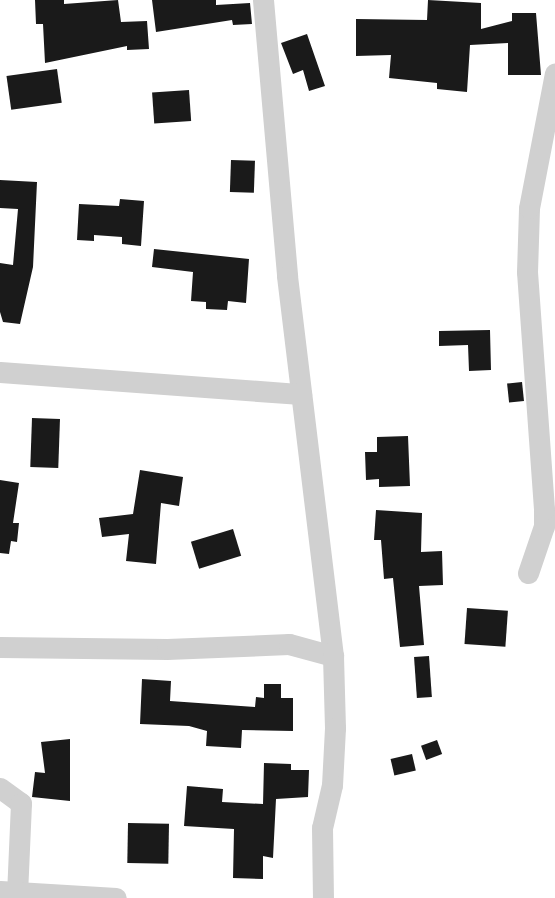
<!DOCTYPE html>
<style>
body{margin:0}
#map{position:relative;width:555px;height:898px;overflow:hidden;background:#fff;font-family:Montserrat,sans-serif}
div>[style]{position:absolute}
.building>*{inset:0;background:#1a1a1a;transform-origin:0 0}
.street>*{height:21px;margin:-10.5px;padding:0 10.5px;transform-origin:10.5px;border-radius:10.5px;background:#d0d0d0}
span{translate:-50% -50%;white-space:nowrap;text-align:center;line-height:1.15;-webkit-text-stroke:5px #fff;paint-order:stroke}
</style>
<div id="map">
<div class="building">
<div style="clip-path:polygon(35px 0,64px 0,64px 4px,118px 0,121px 22px,147px 21px,149px 49px,127px 50px,127px 46px,45px 63px,43px 24px,36px 24px)"></div>
<div style="clip-path:polygon(152px 0,216px 0,216px 5px,250px 3px,252px 24px,233px 25px,232px 20px,156px 32px)"></div>
<div style="clip-path:polygon(428px 0,481px 3px,481px 29px,512px 21px,512px 13px,536px 13px,541px 75px,508px 75px,508px 43px,470px 45px,467px 92px,437px 89px,437px 83px,389px 78px,391px 55px,356px 56px,356px 19px,427px 20px)"></div>
<div style="clip-path:polygon(307px 34px,325px 86px,309px 91px,303px 70px,293px 74px,281px 43px)"></div>
<div style="left:57px;top:69px;width:34px;height:51px;rotate:82deg"></div>
<div style="left:189px;top:90px;width:31px;height:37px;rotate:86deg"></div>
<div style="left:231px;top:160px;width:24px;height:32px;rotate:2deg"></div>
<div style="clip-path:polygon(0 180px,37px 182px,33px 267px,20px 324px,3px 322px,0 312px,0 263px,13px 265px,18px 209px,0 208px)"></div>
<div style="clip-path:polygon(120px 199px,144px 201px,141px 246px,122px 244px,122px 237px,94px 235px,94px 241px,77px 240px,79px 204px,119px 206px)"></div>
<div style="clip-path:polygon(154px 249px,249px 259px,246px 303px,228px 301px,227px 310px,206px 309px,206px 302px,191px 301px,193px 272px,152px 267px)"></div>
<div style="clip-path:polygon(490px 330px,491px 370px,469px 371px,468px 345px,439px 346px,439px 331px)"></div>
<div style="left:522px;top:382px;width:19px;height:15px;rotate:84deg"></div>
<div style="left:32px;top:418px;width:28px;height:49px;rotate:2deg"></div>
<div style="clip-path:polygon(408px 436px,410px 486px,379px 487px,379px 479px,366px 480px,365px 452px,377px 452px,377px 437px)"></div>
<div style="clip-path:polygon(140px 470px,183px 477px,179px 506px,161px 503px,156px 564px,126px 561px,129px 534px,102px 537px,99px 518px,133px 514px)"></div>
<div style="clip-path:polygon(0 480px,19px 483px,13px 523px,19px 523px,17px 542px,11px 541px,9px 554px,0 553px)"></div>
<div style="clip-path:polygon(376px 510px,422px 513px,421px 552px,442px 551px,443px 585px,419px 586px,424px 645px,400px 647px,393px 578px,384px 579px,381px 540px,374px 540px)"></div>
<div style="left:233px;top:529px;width:28px;height:44px;rotate:73deg"></div>
<div style="left:467px;top:608px;width:41px;height:36px;rotate:4deg"></div>
<div style="left:429px;top:656px;width:41px;height:15px;rotate:86deg"></div>
<div style="clip-path:polygon(142px 679px,171px 681px,170px 701px,255px 707px,256px 697px,264px 698px,264px 684px,281px 684px,281px 698px,293px 698px,293px 731px,242px 730px,241px 748px,206px 746px,207px 731px,189px 726px,140px 724px)"></div>
<div style="clip-path:polygon(70px 739px,70px 801px,32px 797px,35px 772px,45px 773px,41px 742px)"></div>
<div style="left:437px;top:740px;width:15px;height:17px;rotate:70deg"></div>
<div style="left:412px;top:754px;width:17px;height:22px;rotate:77deg"></div>
<div style="clip-path:polygon(264px 763px,291px 764px,291px 770px,309px 770px,308px 797px,276px 799px,273px 858px,263px 856px,263px 879px,233px 878px,234px 829px,184px 826px,187px 786px,223px 789px,222px 802px,263px 804px)"></div>
<div style="left:128px;top:823px;width:41px;height:40px;rotate:1deg"></div>
</div>
<div class="street">
<div style="left:263px;top:0;width:277px;rotate:85deg"></div>
<div style="left:287px;top:276px;width:383px;rotate:83.1deg"></div>
<div style="left:0;top:372px;width:302px;rotate:4.2deg"></div>
<div style="left:528px;top:573px;width:50px;rotate:-71.2deg"></div>
<div style="left:544px;top:526px;width:17px;rotate:-90deg"></div>
<div style="left:544px;top:509px;width:238px;rotate:-94.1deg"></div>
<div style="left:527px;top:272px;width:64px;rotate:-88.2deg"></div>
<div style="left:529px;top:208px;width:137px;rotate:-79.1deg"></div>
<div style="left:0;top:647px;width:167px;rotate:0.7deg"></div>
<div style="left:167px;top:649px;width:122px;rotate:-2.3deg"></div>
<div style="left:289px;top:644px;width:46px;rotate:15.3deg"></div>
<div style="left:333px;top:656px;width:72px;rotate:88.4deg"></div>
<div style="left:335px;top:728px;width:57px;rotate:93deg"></div>
<div style="left:332px;top:785px;width:44px;rotate:103.1deg"></div>
<div style="left:322px;top:828px;width:70px;rotate:89.2deg"></div>
<div style="left:0;top:788px;width:26px;rotate:36deg"></div>
<div style="left:21px;top:803px;width:90px;rotate:92.5deg"></div>
<div style="left:0;top:891px;width:116px;rotate:3.5deg"></div>
</div>
</div>
